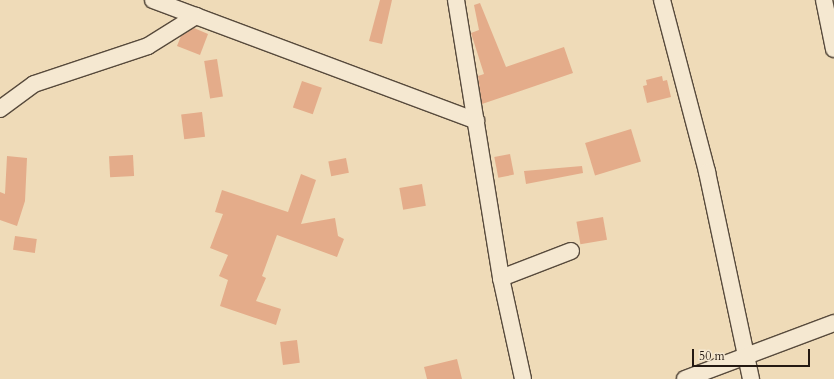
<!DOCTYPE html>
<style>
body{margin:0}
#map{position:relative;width:834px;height:379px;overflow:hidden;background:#efdbb8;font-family:Cardo,serif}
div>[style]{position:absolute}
.building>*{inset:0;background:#e4ac8a;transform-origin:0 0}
.roads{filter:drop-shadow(1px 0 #574a3c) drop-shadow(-1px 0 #574a3c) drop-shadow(0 1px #574a3c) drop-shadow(0 -1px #574a3c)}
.minor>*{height:16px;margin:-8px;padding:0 8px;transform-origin:8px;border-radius:8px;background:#f5e8d1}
span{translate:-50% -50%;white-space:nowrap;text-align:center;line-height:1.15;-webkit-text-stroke:3.5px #f5e8d1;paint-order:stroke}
.scale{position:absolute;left:692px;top:349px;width:118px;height:18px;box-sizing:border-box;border:2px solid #241912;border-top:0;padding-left:5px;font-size:12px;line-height:14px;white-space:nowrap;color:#241912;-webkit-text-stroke:3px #f5e8d1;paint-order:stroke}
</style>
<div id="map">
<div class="building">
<div style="clip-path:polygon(380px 0,392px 0,382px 44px,369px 41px)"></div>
<div style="clip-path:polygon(480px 3px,506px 67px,564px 47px,573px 73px,482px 104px,478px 76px,484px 74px,471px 33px,479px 30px,474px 5px)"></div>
<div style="clip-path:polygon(194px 28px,208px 34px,200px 55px,177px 46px,181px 36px)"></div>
<div style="left:217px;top:59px;width:38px;height:13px;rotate:81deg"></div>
<div style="clip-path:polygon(662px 76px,663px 81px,667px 80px,671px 97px,647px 103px,643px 86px,647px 85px,646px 80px)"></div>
<div style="left:302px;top:81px;width:21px;height:28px;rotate:19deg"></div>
<div style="left:202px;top:112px;width:25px;height:21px;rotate:83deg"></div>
<div style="left:631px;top:129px;width:34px;height:48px;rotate:73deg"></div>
<div style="left:510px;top:154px;width:21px;height:16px;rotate:79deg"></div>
<div style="left:133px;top:155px;width:21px;height:24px;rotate:87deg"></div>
<div style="clip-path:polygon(7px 156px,27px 158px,25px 201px,17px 226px,0 220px,0 192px,5px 194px)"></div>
<div style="left:346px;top:158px;width:15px;height:18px;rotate:79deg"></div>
<div style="clip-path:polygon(582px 166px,583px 173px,526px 184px,524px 171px)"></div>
<div style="clip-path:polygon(301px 174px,316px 180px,301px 224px,335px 218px,338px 236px,344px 239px,337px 257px,277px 235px,262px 276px,266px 278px,256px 301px,281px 309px,276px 325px,220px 306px,228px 280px,219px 276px,228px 255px,210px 248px,223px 214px,215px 212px,222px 190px,288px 212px)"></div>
<div style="left:422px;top:184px;width:22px;height:23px;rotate:80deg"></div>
<div style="left:603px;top:217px;width:23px;height:27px;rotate:80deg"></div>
<div style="left:15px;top:236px;width:22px;height:14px;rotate:8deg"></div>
<div style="left:297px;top:340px;width:23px;height:17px;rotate:83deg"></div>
<div style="clip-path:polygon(457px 359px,462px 379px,427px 379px,424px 367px)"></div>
</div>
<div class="roads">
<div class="minor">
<div style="left:153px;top:0;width:345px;rotate:20.5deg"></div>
<div style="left:456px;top:0;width:282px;rotate:80.8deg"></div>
<div style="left:501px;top:278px;width:103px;rotate:77.7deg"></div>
<div style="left:662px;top:0;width:178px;rotate:75.3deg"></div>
<div style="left:707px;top:172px;width:212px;rotate:78deg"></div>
<div style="left:824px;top:0;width:50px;rotate:78.5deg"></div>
<div style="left:0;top:109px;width:42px;rotate:-36.3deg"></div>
<div style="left:34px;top:84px;width:120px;rotate:-18.4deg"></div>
<div style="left:148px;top:46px;width:57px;rotate:-32deg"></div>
<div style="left:501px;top:278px;width:75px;rotate:-21.1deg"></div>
<div style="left:685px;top:379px;width:159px;rotate:-20.6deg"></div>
</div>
</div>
<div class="scale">50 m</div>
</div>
